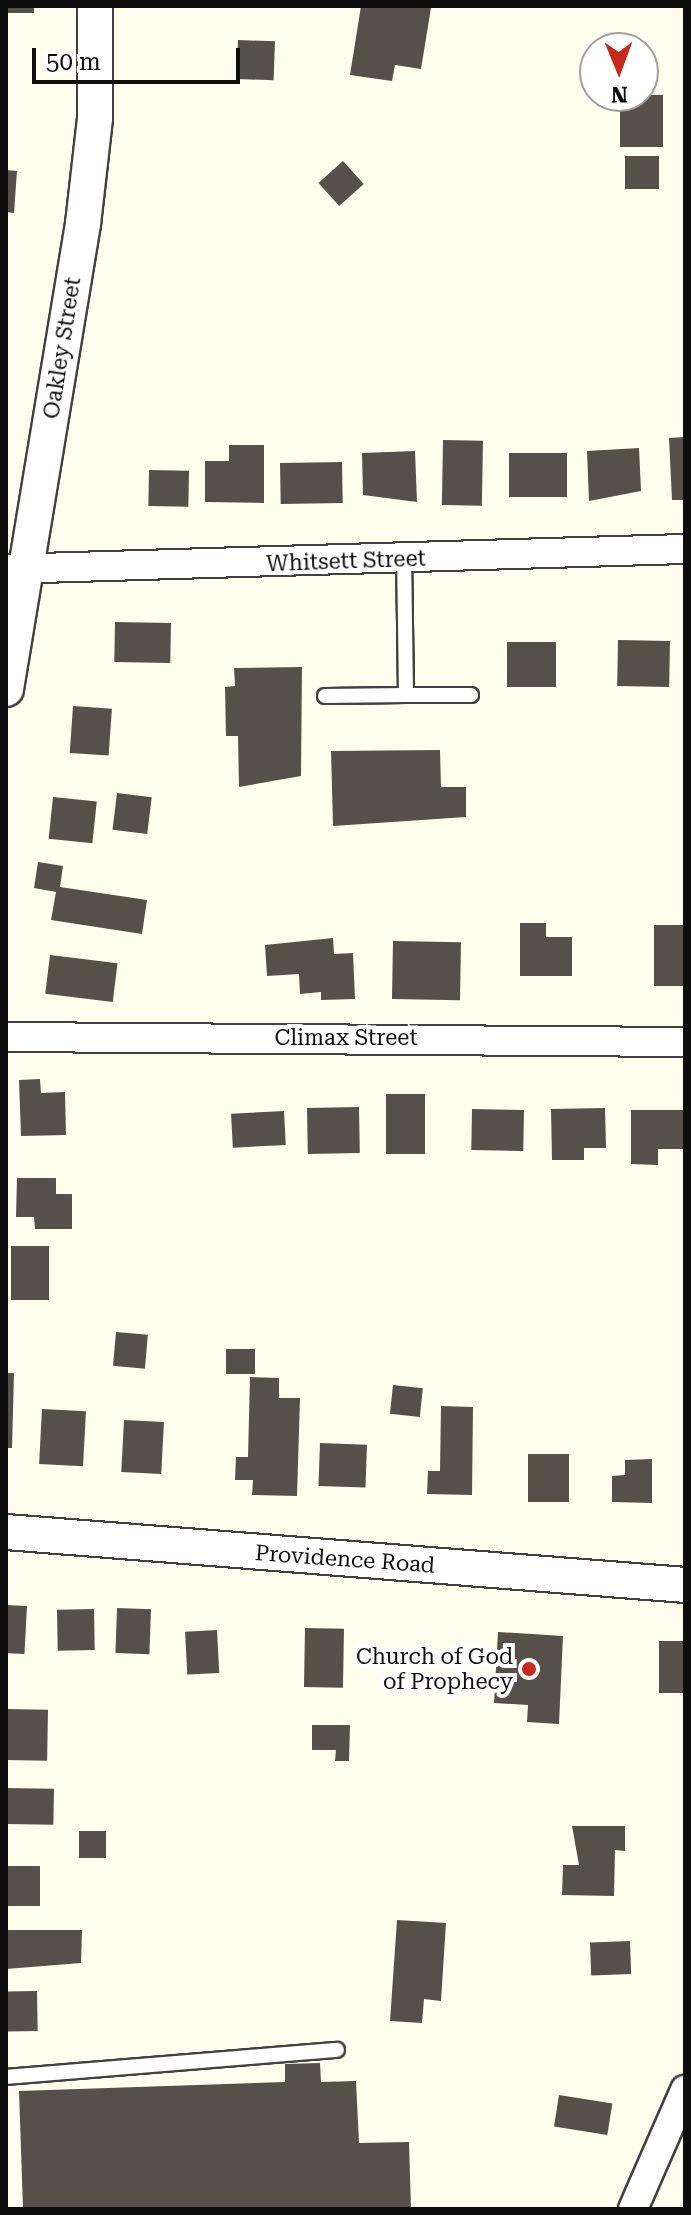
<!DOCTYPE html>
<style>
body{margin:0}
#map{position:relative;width:691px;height:2215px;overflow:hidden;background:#fffeee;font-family:"Roboto Serif",serif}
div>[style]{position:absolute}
.building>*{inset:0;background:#575049;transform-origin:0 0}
.roads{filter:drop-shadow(2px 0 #414141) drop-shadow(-2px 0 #414141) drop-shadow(0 2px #414141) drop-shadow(0 -2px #414141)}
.service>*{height:14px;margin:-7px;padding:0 7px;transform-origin:7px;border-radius:7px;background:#fff}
.minor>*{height:28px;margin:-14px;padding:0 14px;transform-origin:14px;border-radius:14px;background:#fff}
.tertiary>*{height:34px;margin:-17px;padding:0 17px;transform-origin:17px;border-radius:17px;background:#fff}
.dots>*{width:22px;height:22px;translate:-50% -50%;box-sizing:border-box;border:4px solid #fff;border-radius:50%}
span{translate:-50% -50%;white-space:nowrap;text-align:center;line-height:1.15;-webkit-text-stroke:8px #fff;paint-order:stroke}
.street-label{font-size:22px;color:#0e0e0e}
.poi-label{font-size:22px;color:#0e0e0e}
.right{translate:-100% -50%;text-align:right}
.frame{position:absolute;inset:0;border:8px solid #0e0e0e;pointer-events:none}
.north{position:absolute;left:579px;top:32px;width:80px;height:80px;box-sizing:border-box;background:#fff;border:2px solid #9f9f9f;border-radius:50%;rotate:179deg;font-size:22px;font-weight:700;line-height:32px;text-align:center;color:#0e0e0e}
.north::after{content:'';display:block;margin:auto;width:28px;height:36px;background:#c72a1d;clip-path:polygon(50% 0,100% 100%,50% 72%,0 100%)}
.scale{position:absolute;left:32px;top:48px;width:208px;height:36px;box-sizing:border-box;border:4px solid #0e0e0e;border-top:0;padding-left:10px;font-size:24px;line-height:28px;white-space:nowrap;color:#0e0e0e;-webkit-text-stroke:6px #fff;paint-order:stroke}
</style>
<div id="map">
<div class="building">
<div style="left:6px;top:6px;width:28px;height:7px"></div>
<div style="clip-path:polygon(361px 6px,431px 8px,421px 69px,395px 65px,392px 81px,350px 75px)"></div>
<div style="left:238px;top:40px;width:37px;height:39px;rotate:2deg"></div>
<div style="left:663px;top:95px;width:52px;height:43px;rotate:90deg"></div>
<div style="left:625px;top:156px;width:34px;height:33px"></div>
<div style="left:343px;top:161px;width:31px;height:33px;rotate:48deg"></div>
<div style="clip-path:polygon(6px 170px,17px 171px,14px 213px,6px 212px)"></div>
<div style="clip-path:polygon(685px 437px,685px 500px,672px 500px,669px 438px)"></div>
<div style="left:443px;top:440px;width:40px;height:65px;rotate:1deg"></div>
<div style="clip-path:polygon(229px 445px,264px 445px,264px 503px,205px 502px,205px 461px,229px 461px)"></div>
<div style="clip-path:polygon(639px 448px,641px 491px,589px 501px,587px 451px)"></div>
<div style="clip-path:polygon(415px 451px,417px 502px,363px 495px,362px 453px)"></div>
<div style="left:509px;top:453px;width:58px;height:44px"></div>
<div style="left:342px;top:462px;width:41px;height:62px;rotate:89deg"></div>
<div style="left:149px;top:470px;width:40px;height:36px;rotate:1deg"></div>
<div style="left:115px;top:622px;width:56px;height:40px;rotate:1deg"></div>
<div style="left:618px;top:640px;width:52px;height:46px;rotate:1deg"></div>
<div style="left:507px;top:642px;width:49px;height:45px"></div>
<div style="clip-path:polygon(302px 667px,301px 776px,239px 787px,238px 736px,226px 736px,225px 687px,235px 686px,234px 668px)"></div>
<div style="left:73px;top:706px;width:39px;height:47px;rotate:4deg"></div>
<div style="clip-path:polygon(440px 750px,441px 787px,466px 787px,466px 817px,333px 826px,331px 751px)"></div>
<div style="left:117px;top:793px;width:35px;height:37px;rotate:7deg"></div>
<div style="left:53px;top:797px;width:44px;height:42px;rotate:6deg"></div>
<div style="clip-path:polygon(38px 862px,63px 866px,60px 887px,147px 900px,142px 934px,51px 920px,56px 892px,34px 888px)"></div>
<div style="clip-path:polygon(520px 923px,546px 923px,546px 937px,572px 937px,572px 976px,520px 976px)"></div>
<div style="left:685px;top:925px;width:61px;height:31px;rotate:90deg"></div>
<div style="clip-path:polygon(333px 938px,334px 954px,353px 953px,355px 999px,321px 1000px,321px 992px,300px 994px,299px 974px,267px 976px,265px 945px)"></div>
<div style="left:393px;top:941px;width:68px;height:58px;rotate:1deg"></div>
<div style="left:50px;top:955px;width:68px;height:39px;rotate:7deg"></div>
<div style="clip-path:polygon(40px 1079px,41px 1093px,65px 1092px,66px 1135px,21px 1136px,19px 1080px)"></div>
<div style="left:386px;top:1094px;width:39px;height:60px"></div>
<div style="left:359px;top:1107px;width:46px;height:52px;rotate:89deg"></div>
<div style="clip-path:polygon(605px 1108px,606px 1148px,584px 1148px,584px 1160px,552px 1160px,551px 1109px)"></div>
<div style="left:472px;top:1109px;width:52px;height:41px;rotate:1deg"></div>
<div style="clip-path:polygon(631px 1110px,685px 1110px,685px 1149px,658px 1149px,658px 1165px,631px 1164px)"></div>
<div style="left:284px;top:1111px;width:34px;height:53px;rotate:87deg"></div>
<div style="clip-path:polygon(17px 1178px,56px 1178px,56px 1194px,72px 1194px,72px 1229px,35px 1229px,34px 1217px,16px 1217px)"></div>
<div style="left:11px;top:1246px;width:38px;height:54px"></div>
<div style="left:116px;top:1332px;width:32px;height:34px;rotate:5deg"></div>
<div style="left:226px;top:1349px;width:29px;height:25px"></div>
<div style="clip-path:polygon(6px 1373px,14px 1373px,12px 1448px,6px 1448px)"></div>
<div style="clip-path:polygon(250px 1377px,279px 1378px,279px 1398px,300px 1398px,297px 1496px,252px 1495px,253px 1480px,235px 1480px,236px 1457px,248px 1457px)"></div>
<div style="left:393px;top:1385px;width:30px;height:29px;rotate:6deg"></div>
<div style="clip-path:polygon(441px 1406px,473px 1407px,472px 1495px,427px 1494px,428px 1471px,440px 1471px)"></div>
<div style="left:42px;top:1409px;width:44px;height:55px;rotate:3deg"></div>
<div style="left:124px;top:1420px;width:40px;height:52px;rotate:3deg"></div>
<div style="left:320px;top:1443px;width:47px;height:43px;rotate:2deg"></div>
<div style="left:528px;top:1454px;width:41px;height:48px"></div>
<div style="clip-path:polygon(652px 1459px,652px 1503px,612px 1502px,612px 1476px,625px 1475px,625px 1460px)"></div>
<div style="left:6px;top:1605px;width:21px;height:48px;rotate:3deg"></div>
<div style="left:117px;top:1608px;width:34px;height:45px;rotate:2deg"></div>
<div style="left:94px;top:1609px;width:41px;height:37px;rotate:89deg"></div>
<div style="left:305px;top:1628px;width:39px;height:59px;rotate:1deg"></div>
<div style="left:217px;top:1630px;width:43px;height:32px;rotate:87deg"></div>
<div style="clip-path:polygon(498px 1632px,563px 1636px,559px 1724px,527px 1722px,528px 1705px,494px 1703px)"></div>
<div style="left:659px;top:1641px;width:26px;height:52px"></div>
<div style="left:6px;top:1709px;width:42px;height:51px;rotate:1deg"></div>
<div style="clip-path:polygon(312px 1725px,350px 1725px,349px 1761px,335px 1761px,336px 1750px,312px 1750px)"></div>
<div style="left:6px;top:1788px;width:48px;height:36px;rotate:1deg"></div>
<div style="clip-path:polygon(572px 1826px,625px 1826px,625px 1851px,615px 1850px,614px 1896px,562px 1895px,563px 1865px,579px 1865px)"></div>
<div style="left:79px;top:1831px;width:27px;height:27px"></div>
<div style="left:6px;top:1866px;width:34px;height:40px"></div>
<div style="clip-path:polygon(397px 1920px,446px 1923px,441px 2001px,424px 1999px,422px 2023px,390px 2021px)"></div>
<div style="clip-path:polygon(6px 1930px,82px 1930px,81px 1963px,6px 1969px)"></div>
<div style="left:630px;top:1941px;width:33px;height:40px;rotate:88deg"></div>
<div style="left:37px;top:1991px;width:40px;height:31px;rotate:89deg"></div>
<div style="clip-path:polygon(320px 2063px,321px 2082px,356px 2081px,359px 2143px,409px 2142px,411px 2209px,23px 2209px,19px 2091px,285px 2082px,285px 2064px)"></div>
<div style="left:559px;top:2095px;width:54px;height:32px;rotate:9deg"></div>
</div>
<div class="roads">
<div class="service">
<div style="left:406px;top:695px;width:65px"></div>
<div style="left:325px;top:696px;width:81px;rotate:-0.7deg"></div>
<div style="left:406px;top:695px;width:136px;rotate:-90.8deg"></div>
<div style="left:6px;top:2077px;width:332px;rotate:-4.7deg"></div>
</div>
<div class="minor">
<div style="left:6px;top:569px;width:679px;rotate:-1.69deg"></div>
<div style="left:6px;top:1037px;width:679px;rotate:0.42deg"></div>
<div style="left:633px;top:2209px;width:130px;rotate:-66.4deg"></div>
</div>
<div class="tertiary">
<div style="left:6px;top:689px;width:471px;rotate:-80.6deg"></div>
<div style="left:83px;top:224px;width:107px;rotate:-83.5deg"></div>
<div style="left:95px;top:118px;width:112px;rotate:-90deg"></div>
<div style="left:6px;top:1532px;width:681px;rotate:4.46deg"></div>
</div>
</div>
<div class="dots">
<div style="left:529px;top:1669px;background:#c72a1d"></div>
</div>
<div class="street-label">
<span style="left:62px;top:348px;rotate:-81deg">Oakley Street</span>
<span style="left:346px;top:561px;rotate:-2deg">Whitsett Street</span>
<span style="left:346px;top:1038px">Climax Street</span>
<span style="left:345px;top:1559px;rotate:4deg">Providence Road</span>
</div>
<div class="poi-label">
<span class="right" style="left:513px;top:1669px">Church of God<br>of Prophecy</span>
</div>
<div class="frame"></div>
<div class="north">N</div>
<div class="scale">50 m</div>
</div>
